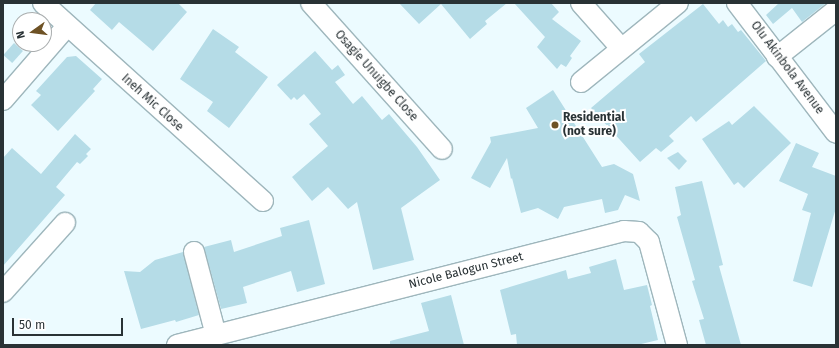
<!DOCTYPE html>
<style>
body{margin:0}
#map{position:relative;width:839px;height:348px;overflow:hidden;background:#ecfbff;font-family:"Fira Sans",sans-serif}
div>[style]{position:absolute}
.building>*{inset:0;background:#b5dce7;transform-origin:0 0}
.roads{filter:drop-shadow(1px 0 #9eb6bc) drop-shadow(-1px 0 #9eb6bc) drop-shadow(0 1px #9eb6bc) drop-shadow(0 -1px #9eb6bc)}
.minor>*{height:20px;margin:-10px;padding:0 10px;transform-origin:10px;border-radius:10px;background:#fff}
.dots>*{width:11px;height:11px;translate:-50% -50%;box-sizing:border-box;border:2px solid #fff;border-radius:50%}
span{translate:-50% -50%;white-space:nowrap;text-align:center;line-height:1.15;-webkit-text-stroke:4px #fff;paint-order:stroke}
.street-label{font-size:12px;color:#293235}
.poi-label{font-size:12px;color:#293235;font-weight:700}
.left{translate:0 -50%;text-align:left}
.frame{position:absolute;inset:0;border:4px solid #293235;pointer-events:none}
.north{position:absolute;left:12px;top:12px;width:40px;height:40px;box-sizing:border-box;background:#fff;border:1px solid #a9adae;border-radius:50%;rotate:256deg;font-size:11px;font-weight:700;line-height:16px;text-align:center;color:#293235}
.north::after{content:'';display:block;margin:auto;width:14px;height:18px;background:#6e5225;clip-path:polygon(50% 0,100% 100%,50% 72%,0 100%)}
.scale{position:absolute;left:12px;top:318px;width:111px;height:18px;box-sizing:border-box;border:2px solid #293235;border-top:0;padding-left:5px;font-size:12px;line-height:14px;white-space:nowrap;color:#293235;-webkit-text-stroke:3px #fff;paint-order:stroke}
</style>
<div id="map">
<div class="building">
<div style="clip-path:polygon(96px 3px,178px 3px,187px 12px,153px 51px,119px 22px,112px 30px,90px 10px)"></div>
<div style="clip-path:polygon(399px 3px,507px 3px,485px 21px,487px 24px,470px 39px,441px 4px,419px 24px)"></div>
<div style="clip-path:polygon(514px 3px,551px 3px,559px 12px,552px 19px,581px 41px,570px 56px,572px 58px,566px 67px,561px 64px,557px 69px,537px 47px,545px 37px)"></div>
<div style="clip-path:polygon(779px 3px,826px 3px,802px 22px,792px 8px,773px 24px,766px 15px)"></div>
<div style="clip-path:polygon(703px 4px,719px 24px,723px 20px,728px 27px,732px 24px,738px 32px,741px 30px,766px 61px,696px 122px,691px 116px,669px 136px,674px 141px,661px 152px,656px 148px,640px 162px,591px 108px,645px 62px,639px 54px)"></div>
<div style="clip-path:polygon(213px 29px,239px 47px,235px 52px,268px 77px,229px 128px,207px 111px,213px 102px,180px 79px)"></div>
<div style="left:14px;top:43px;width:12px;height:16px;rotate:42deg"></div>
<div style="clip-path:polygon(315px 51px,332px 70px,338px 65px,345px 75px,335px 82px,353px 104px,362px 96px,382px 120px,389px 114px,417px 147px,440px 180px,401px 208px,414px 260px,373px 270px,357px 202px,348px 209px,328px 187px,312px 201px,292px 177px,328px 146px,309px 124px,321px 114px,304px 94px,297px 100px,294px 97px,291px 100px,277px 85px)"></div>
<div style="clip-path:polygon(76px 56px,102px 79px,93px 89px,95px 91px,58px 131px,31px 105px,41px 95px,36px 91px,67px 57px)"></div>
<div style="clip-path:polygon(553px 90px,602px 167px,614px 164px,633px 174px,640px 201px,625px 195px,618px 210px,605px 213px,602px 199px,564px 207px,558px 219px,538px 208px,521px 213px,512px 178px,511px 179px,507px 158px,490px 188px,471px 178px,491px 142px,490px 137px,538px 128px,526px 108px)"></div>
<div style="clip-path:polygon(754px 106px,791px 143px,744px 188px,738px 182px,734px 185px,702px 139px,729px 121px,732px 125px)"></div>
<div style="clip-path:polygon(75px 134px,91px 149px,86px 154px,88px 156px,80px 164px,77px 162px,56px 187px,65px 195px,3px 266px,3px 158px,12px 148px,41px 174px)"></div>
<div style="clip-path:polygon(796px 143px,819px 153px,812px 167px,836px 176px,836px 208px,812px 287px,793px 281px,811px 213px,802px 210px,808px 194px,779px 181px)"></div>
<div style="clip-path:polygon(678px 152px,687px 161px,679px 170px,667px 158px)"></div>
<div style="clip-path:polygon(702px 181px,723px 265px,719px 266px,741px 345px,706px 345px,699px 320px,704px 319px,692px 281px,695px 280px,677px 217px,681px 215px,675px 187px)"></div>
<div style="clip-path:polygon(309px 220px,325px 284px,297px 292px,291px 271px,243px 287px,247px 303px,221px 309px,204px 247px,231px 240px,234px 252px,282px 236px,280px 228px)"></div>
<div style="clip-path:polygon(183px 252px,199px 315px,176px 322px,175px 320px,141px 329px,124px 271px,140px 272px,155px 260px)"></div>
<div style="clip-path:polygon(616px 259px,624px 290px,647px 285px,652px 305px,650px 306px,658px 340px,637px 345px,517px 345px,516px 334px,511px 335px,500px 290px,566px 270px,568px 279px,591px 273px,589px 267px)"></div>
<div style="clip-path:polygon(451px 295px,464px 345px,390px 345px,390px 341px,429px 331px,421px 303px)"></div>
</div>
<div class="roads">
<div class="minor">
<div style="left:43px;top:3px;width:296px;rotate:42deg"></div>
<div style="left:311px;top:3px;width:196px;rotate:48.1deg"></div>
<div style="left:581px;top:3px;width:60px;rotate:48.4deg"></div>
<div style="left:737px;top:3px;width:163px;rotate:52.7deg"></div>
<div style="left:777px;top:57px;width:75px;rotate:-38.5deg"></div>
<div style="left:581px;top:82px;width:125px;rotate:-39.2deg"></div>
<div style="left:3px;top:100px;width:98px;rotate:-49.1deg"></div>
<div style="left:194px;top:252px;width:86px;rotate:75.2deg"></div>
<div style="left:3px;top:292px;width:93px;rotate:-48.1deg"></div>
<div style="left:177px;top:345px;width:461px;rotate:-14.3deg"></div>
<div style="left:624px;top:231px;width:15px;rotate:4deg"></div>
<div style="left:639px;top:232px;width:14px;rotate:45deg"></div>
<div style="left:649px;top:242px;width:107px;rotate:74.8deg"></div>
</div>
</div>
<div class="dots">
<div style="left:555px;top:125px;background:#6e5225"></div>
</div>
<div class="street-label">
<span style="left:787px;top:68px;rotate:53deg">Olu Akinbola Avenue</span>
<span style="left:376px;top:76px;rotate:48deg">Osagie Unuigbe Close</span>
<span style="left:152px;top:103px;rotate:42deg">Ineh Mic Close</span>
<span style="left:466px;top:271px;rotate:-14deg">Nicole Balogun Street</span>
</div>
<div class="poi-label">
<span class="left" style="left:563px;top:125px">Residential<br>(not sure)</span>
</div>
<div class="frame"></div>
<div class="north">N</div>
<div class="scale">50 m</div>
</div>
